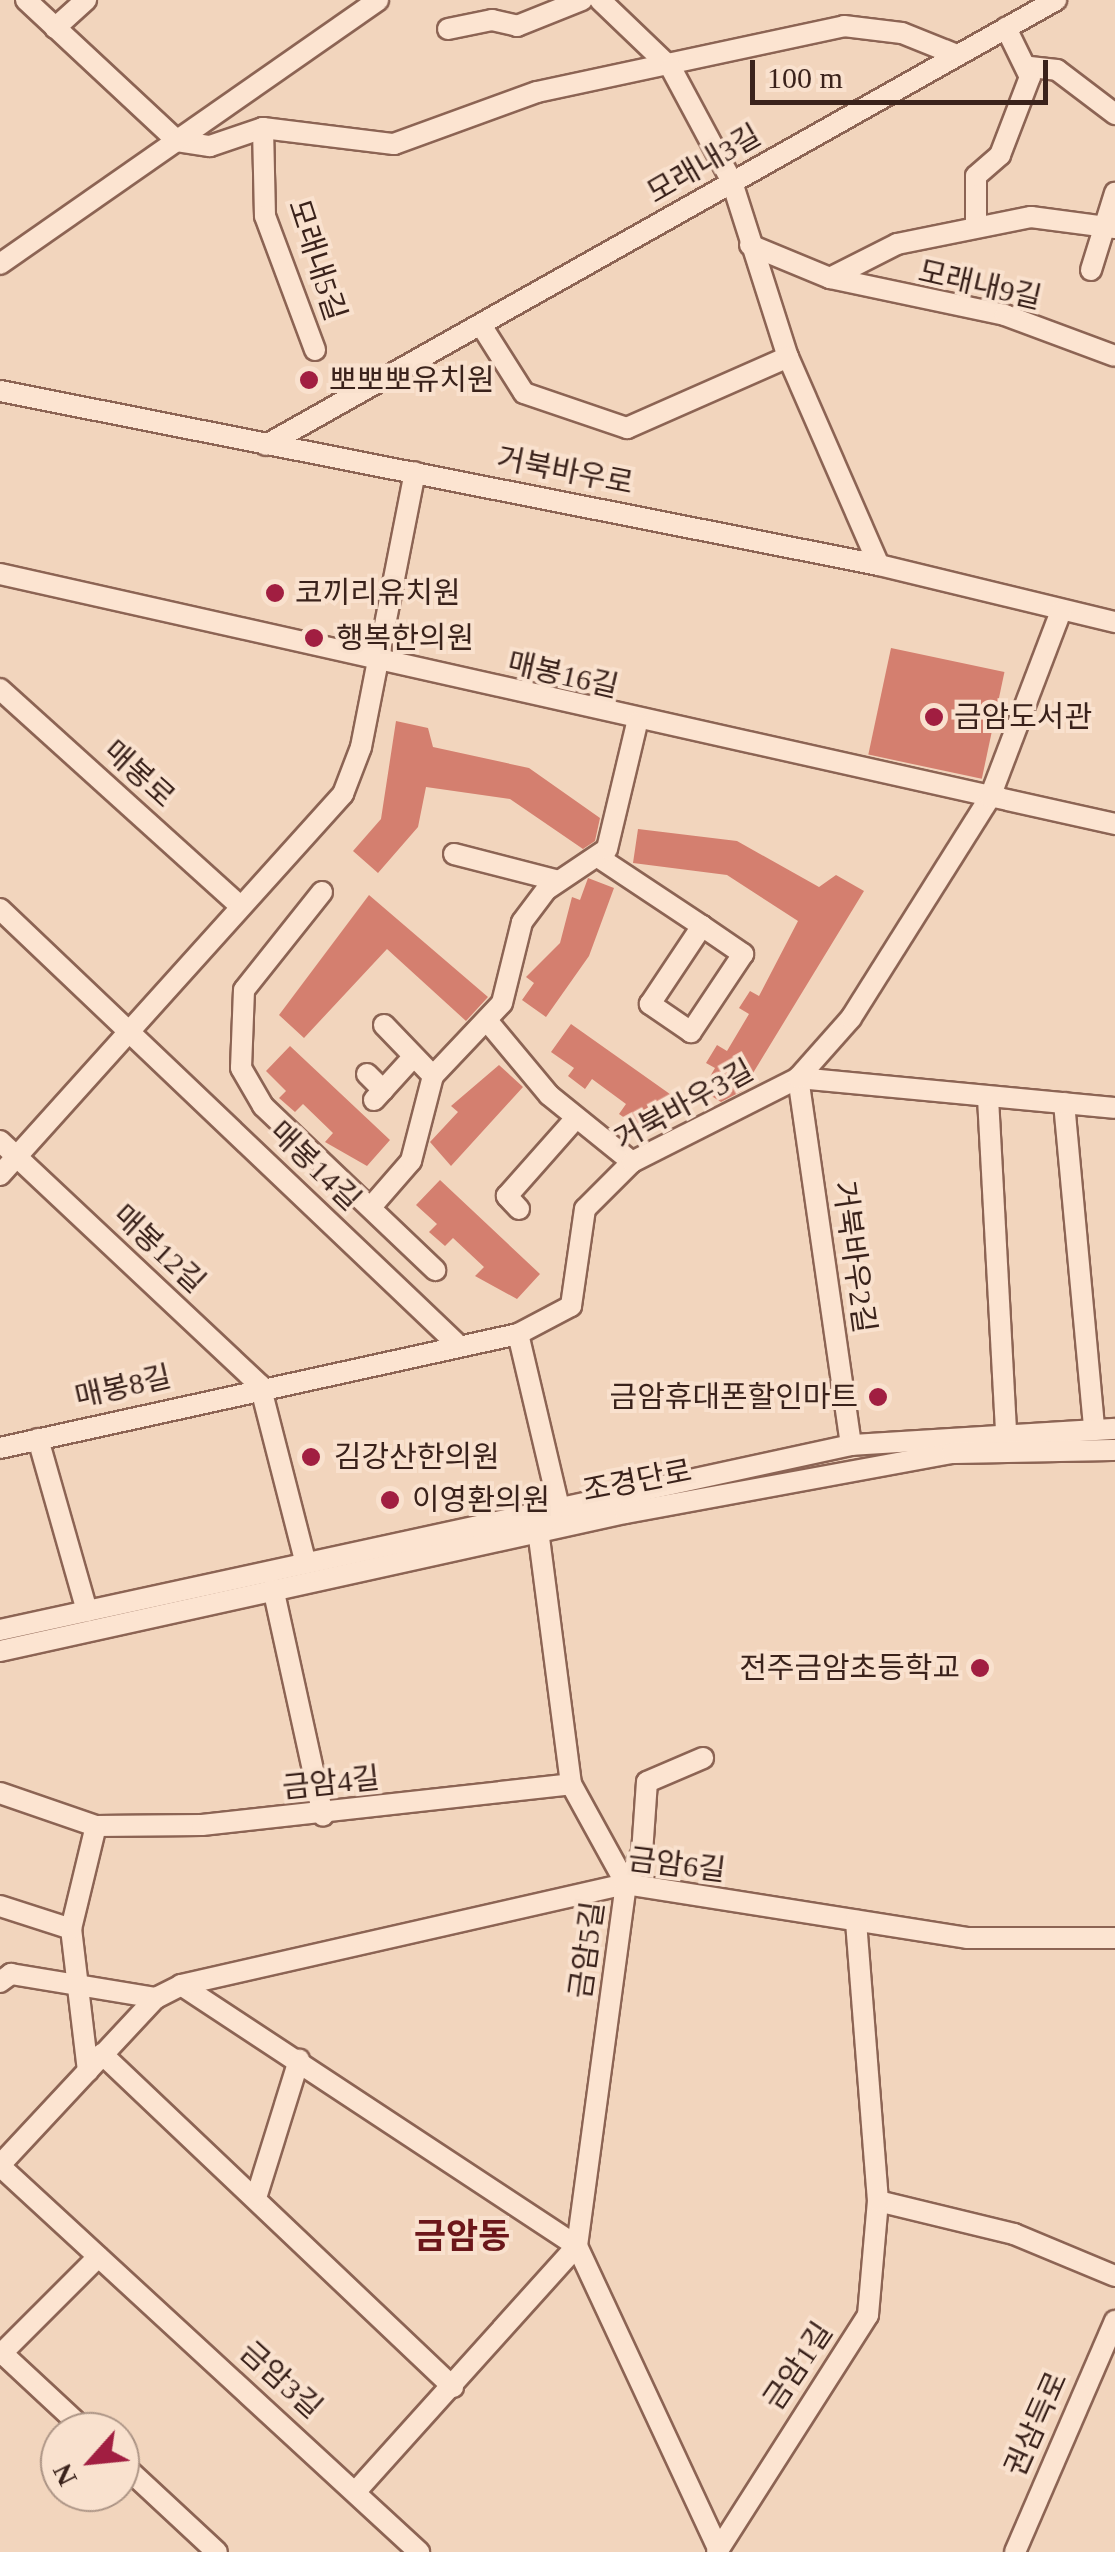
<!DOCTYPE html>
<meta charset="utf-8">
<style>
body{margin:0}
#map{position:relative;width:1115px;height:2552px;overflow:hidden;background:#f2d5bd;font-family:"Times New Roman","Noto Sans KR",serif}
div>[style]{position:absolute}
.building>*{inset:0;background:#d47f6f;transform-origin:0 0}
.roads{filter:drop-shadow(2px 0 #8c6454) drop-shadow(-2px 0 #8c6454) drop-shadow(0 2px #8c6454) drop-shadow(0 -2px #8c6454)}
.minor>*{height:20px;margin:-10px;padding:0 10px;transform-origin:10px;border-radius:10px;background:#fce4d1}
.dots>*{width:28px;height:28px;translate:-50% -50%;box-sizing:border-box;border:5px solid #f9e1ce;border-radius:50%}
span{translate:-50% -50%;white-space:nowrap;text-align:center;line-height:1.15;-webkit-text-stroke:8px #f9e1ce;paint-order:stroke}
.street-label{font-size:30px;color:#3a221b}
.poi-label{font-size:30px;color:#3a221b}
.left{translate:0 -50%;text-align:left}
.right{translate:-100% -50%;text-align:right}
.quarter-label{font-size:35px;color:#6b161a;font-weight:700}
.north{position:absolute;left:40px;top:2412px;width:100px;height:100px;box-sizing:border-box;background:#f9e1ce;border:2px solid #ad9586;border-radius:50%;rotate:243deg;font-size:28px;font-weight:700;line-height:40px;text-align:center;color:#3a221b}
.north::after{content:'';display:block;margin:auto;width:35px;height:45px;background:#a11e41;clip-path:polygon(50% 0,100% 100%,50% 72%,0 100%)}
.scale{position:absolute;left:750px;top:60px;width:298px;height:45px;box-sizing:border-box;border:5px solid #3a221b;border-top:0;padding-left:12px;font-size:30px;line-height:35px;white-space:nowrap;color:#3a221b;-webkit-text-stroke:8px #f9e1ce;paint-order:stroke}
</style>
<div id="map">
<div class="building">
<div style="left:891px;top:648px;width:116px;height:109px;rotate:12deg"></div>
<div style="clip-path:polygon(396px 721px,428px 728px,433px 747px,529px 768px,600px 818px,595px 841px,583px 849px,510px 799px,426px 787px,418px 827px,378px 873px,353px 851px,381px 819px)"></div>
<div style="clip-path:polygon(638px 829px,737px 841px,819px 887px,836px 875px,864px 891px,742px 1091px,721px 1102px,702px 1090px,715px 1068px,706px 1063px,717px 1045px,727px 1051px,749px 1014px,739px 1008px,750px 991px,759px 996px,798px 921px,727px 875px,633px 863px)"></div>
<div style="clip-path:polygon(588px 878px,614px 888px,589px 956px,546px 1017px,522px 1000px,534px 983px,526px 977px,560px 943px,572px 897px,580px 900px)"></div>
<div style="clip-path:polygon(369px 895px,488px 997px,466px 1021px,387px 949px,304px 1038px,279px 1015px)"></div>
<div style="clip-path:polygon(571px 1024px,684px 1104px,665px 1130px,643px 1117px,636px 1126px,619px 1114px,626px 1104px,592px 1079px,585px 1089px,568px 1076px,574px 1068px,551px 1052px)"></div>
<div style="clip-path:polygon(290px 1046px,390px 1140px,367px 1166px,325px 1142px,333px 1133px,303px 1104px,295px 1112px,279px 1098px,286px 1091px,266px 1071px)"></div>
<div style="clip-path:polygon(499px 1065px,523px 1087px,451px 1166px,430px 1142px,458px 1112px,451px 1106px)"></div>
<div style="clip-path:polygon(440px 1180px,540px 1274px,517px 1299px,475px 1276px,484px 1267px,453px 1238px,445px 1246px,429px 1232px,437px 1224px,416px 1205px)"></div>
</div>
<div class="roads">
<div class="minor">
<div style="left:26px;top:0;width:207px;rotate:43deg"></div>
<div style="left:177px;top:141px;width:33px;rotate:9deg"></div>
<div style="left:210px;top:146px;width:56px;rotate:-18.8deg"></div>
<div style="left:263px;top:128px;width:132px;rotate:7deg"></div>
<div style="left:394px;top:144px;width:152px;rotate:-20deg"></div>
<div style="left:537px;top:92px;width:314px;rotate:-12.1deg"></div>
<div style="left:844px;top:26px;width:58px;rotate:6.9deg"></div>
<div style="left:902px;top:33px;width:59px;rotate:21.8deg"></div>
<div style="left:600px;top:0;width:98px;rotate:43.8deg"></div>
<div style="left:671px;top:68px;width:129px;rotate:61.8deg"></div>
<div style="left:732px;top:182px;width:184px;rotate:72.3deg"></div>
<div style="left:788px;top:357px;width:227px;rotate:66.4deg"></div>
<div style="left:55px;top:28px;width:42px;rotate:-42.1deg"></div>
<div style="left:448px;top:29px;width:45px;rotate:-11.6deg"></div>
<div style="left:492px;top:20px;width:26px;rotate:13deg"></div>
<div style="left:517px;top:26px;width:70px;rotate:-21.8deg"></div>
<div style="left:1030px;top:67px;width:27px;rotate:6deg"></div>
<div style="left:1057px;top:70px;width:73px;rotate:37.2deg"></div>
<div style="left:263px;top:128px;width:88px;rotate:88.7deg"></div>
<div style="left:265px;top:216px;width:143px;rotate:69.5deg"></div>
<div style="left:976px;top:227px;width:51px;rotate:-90deg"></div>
<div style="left:976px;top:176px;width:32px;rotate:-41deg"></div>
<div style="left:1000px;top:155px;width:84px;rotate:-69deg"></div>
<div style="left:1030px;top:77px;width:55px;rotate:-116.1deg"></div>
<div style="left:750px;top:245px;width:87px;rotate:22.4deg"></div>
<div style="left:830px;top:278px;width:179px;rotate:11.9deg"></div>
<div style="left:1005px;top:315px;width:117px;rotate:20.4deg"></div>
<div style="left:0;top:264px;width:461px;rotate:-34.9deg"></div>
<div style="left:1091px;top:270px;width:81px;rotate:-72.7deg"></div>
<div style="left:830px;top:278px;width:75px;rotate:-26.9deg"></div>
<div style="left:897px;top:244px;width:137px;rotate:-11.4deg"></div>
<div style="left:1031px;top:217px;width:85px;rotate:7.5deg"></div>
<div style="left:481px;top:325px;width:80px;rotate:57.7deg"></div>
<div style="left:524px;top:393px;width:109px;rotate:18.8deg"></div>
<div style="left:627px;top:428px;width:176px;rotate:-23.8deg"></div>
<div style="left:0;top:391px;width:896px;rotate:11.2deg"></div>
<div style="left:879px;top:565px;width:243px;rotate:13.6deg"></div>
<div style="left:266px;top:445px;width:907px;rotate:-29.39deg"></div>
<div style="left:0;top:574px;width:1143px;rotate:12.64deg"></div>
<div style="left:0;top:689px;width:319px;rotate:42.1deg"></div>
<div style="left:454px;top:854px;width:108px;rotate:14.4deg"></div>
<div style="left:598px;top:857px;width:125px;rotate:33.6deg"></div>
<div style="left:702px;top:926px;width:50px;rotate:34.3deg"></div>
<div style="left:743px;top:954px;width:94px;rotate:123.7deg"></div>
<div style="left:691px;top:1032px;width:50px;rotate:-145.7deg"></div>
<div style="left:650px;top:1004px;width:94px;rotate:-56.3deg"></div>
<div style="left:322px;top:892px;width:125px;rotate:128.5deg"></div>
<div style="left:244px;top:990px;width:78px;rotate:92.2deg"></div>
<div style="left:241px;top:1068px;width:44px;rotate:59.9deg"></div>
<div style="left:263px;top:1106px;width:238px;rotate:43.6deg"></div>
<div style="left:0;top:909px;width:628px;rotate:43.58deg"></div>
<div style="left:489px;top:1023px;width:94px;rotate:50.2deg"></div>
<div style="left:549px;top:1095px;width:107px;rotate:38.9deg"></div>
<div style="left:384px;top:1025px;width:71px;rotate:46.1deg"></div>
<div style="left:367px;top:1074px;width:23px;rotate:45deg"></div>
<div style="left:988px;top:1098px;width:331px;rotate:86.9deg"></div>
<div style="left:374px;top:1100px;width:59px;rotate:-47.7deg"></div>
<div style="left:1064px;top:1103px;width:326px;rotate:84.7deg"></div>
<div style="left:0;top:1141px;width:357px;rotate:43.2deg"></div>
<div style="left:260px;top:1385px;width:181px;rotate:75.6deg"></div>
<div style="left:0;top:1175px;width:513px;rotate:-48deg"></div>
<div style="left:343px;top:794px;width:50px;rotate:-69deg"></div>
<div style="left:361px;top:747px;width:280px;rotate:-78.9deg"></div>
<div style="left:371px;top:1207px;width:61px;rotate:-49deg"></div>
<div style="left:411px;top:1161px;width:88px;rotate:-75.5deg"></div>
<div style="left:433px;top:1076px;width:100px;rotate:-46.6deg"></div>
<div style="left:502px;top:1003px;width:83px;rotate:-76.1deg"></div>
<div style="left:522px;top:922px;width:40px;rotate:-53deg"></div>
<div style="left:546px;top:890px;width:73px;rotate:-33.9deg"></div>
<div style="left:607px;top:849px;width:130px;rotate:-76.6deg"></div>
<div style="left:519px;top:1209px;width:18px;rotate:-133deg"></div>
<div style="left:507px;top:1196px;width:104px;rotate:-48.5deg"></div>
<div style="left:38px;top:1439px;width:179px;rotate:74.1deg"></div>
<div style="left:851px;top:1445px;width:371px;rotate:-98.2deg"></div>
<div style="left:798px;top:1078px;width:318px;rotate:5.4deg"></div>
<div style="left:0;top:1448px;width:530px;rotate:-12.41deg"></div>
<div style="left:273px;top:1588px;width:233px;rotate:77.6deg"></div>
<div style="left:0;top:1630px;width:871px;rotate:-12.26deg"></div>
<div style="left:851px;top:1445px;width:264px;rotate:-3.5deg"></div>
<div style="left:0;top:1651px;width:640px;rotate:-12.45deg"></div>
<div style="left:625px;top:1513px;width:332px;rotate:-10.4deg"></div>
<div style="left:952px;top:1453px;width:163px;rotate:-1.1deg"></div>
<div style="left:0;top:1793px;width:102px;rotate:19deg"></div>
<div style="left:96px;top:1826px;width:106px;rotate:-0.5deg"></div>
<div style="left:202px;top:1825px;width:371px;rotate:-6.3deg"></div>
<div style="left:626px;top:1884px;width:35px;rotate:-63deg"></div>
<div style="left:642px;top:1853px;width:71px;rotate:-86deg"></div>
<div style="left:647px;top:1782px;width:61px;rotate:-23.2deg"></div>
<div style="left:0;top:1906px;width:75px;rotate:17.9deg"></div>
<div style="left:0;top:1982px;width:14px;rotate:-36deg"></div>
<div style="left:11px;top:1974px;width:147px;rotate:9.4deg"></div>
<div style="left:181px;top:1985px;width:474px;rotate:33.4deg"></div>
<div style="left:577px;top:2246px;width:333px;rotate:65deg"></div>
<div style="left:102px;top:2054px;width:484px;rotate:43.5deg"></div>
<div style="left:88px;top:2071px;width:143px;rotate:-96.8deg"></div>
<div style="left:71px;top:1929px;width:106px;rotate:-76.4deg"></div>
<div style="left:0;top:2165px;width:229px;rotate:-47deg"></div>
<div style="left:156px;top:1998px;width:28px;rotate:-27deg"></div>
<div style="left:181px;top:1985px;width:456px;rotate:-12.8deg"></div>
<div style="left:626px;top:1884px;width:345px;rotate:9deg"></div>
<div style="left:967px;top:1938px;width:148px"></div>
<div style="left:0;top:2166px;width:570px;rotate:42.65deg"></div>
<div style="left:256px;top:2198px;width:145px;rotate:-72.7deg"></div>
<div style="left:878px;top:2201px;width:140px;rotate:13.6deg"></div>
<div style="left:1014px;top:2234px;width:109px;rotate:22.6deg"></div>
<div style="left:2px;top:2353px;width:116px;rotate:42.9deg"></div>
<div style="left:0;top:2355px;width:139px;rotate:-45deg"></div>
<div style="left:120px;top:2462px;width:132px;rotate:42.9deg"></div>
<div style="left:358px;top:2489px;width:327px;rotate:-48deg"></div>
<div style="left:577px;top:2246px;width:365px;rotate:-82.3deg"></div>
<div style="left:626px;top:1884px;width:114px;rotate:-118.8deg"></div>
<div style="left:571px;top:1784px;width:255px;rotate:-97.4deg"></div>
<div style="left:538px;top:1531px;width:34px;rotate:-54deg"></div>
<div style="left:558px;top:1503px;width:174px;rotate:-103.3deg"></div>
<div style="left:518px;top:1334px;width:60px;rotate:-27.8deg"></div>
<div style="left:571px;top:1306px;width:98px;rotate:-81.8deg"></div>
<div style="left:585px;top:1209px;width:66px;rotate:-45deg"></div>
<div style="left:632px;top:1162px;width:186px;rotate:-26.8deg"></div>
<div style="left:798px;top:1078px;width:80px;rotate:-48.5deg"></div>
<div style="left:851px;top:1018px;width:261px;rotate:-57.8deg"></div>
<div style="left:990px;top:797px;width:199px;rotate:-69.1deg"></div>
<div style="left:717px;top:2552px;width:281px;rotate:-57.5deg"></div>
<div style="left:868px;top:2315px;width:114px;rotate:-85deg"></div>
<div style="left:878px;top:2201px;width:281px;rotate:-94.5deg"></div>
<div style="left:1015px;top:2552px;width:252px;rotate:-66.6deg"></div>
</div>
</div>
<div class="dots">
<div style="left:309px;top:380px;background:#a11e41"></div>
<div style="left:275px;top:593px;background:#a11e41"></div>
<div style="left:314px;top:638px;background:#a11e41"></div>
<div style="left:934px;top:717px;background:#a11e41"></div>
<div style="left:878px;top:1397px;background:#a11e41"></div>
<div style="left:311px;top:1457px;background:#a11e41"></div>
<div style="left:390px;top:1500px;background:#a11e41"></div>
<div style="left:980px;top:1668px;background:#a11e41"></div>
</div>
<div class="street-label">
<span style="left:704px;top:164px;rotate:-30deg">모래내3길</span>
<span style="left:317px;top:260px;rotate:72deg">모래내5길</span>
<span style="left:980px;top:285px;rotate:13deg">모래내9길</span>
<span style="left:565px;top:471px;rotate:11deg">거북바우로</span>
<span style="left:563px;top:675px;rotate:13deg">매봉16길</span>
<span style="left:139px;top:774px;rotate:42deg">매봉로</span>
<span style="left:684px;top:1105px;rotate:-29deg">거북바우3길</span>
<span style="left:315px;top:1166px;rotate:44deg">매봉14길</span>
<span style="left:159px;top:1249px;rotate:43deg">매봉12길</span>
<span style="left:854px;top:1257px;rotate:82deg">거북바우2길</span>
<span style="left:123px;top:1387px;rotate:-13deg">매봉8길</span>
<span style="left:637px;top:1481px;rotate:-11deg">조경단로</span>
<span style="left:331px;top:1783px;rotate:-6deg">금암4길</span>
<span style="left:677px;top:1865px;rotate:7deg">금암6길</span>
<span style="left:587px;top:1950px;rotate:-82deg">금암5길</span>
<span style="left:798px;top:2366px;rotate:-56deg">금암1길</span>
<span style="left:281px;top:2380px;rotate:42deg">금암3길</span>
<span style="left:1036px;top:2424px;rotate:-66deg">권삼득로</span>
</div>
<div class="poi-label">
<span class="left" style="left:329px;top:380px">뽀뽀뽀유치원</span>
<span class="left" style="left:295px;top:593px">코끼리유치원</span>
<span class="left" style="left:336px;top:638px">행복한의원</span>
<span class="left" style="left:954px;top:717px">금암도서관</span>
<span class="right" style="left:858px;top:1397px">금암휴대폰할인마트</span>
<span class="left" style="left:334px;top:1457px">김강산한의원</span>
<span class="left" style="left:412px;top:1500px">이영환의원</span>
<span class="right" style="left:960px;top:1668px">전주금암초등학교</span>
</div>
<div class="quarter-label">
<span style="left:462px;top:2237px">금암동</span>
</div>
<div class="north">N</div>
<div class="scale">100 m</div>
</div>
